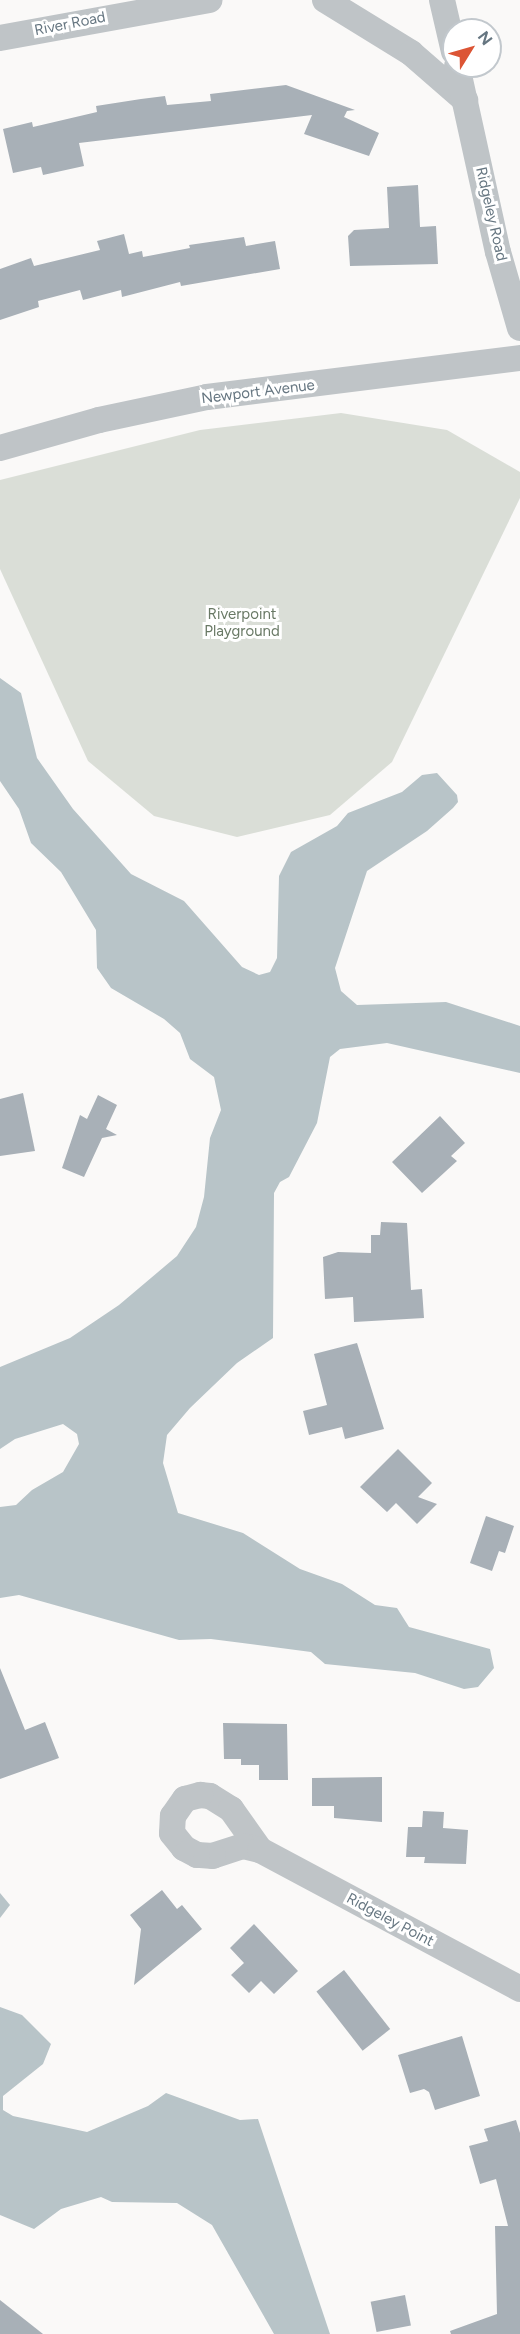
<!DOCTYPE html>
<style>
body{margin:0}
#map{position:relative;width:520px;height:2334px;overflow:hidden;background:#faf9f8;font-family:Figtree,sans-serif}
div>[style]{position:absolute}
.green>*{inset:0;background:#daded7}
.water>*{inset:0;background:#b8c4c8}
.building>*{inset:0;background:#a8b0b7;transform-origin:0 0}
.street>*{height:26px;margin:-13px;padding:0 13px;transform-origin:13px;border-radius:13px;background:#bfc4c7}
span{translate:-50% -50%;white-space:nowrap;text-align:center;line-height:1.15;-webkit-text-stroke:6px #fff;paint-order:stroke}
.street-label{font-size:15px;color:#667681}
.park-label{font-size:15px;color:#697965}
.north{position:absolute;left:442px;top:18px;width:60px;height:60px;box-sizing:border-box;background:#fff;border:2px solid #c2c8cd;border-radius:50%;rotate:53deg;font-size:16px;font-weight:700;line-height:24px;text-align:center;color:#667681}
.north::after{content:'';display:block;margin:auto;width:21px;height:27px;background:#dc5535;clip-path:polygon(50% 0,100% 100%,50% 72%,0 100%)}
</style>
<div id="map">
<div class="green">
<div style="clip-path:polygon(341px 413px,447px 430px,520px 472px,520px 498px,392px 762px,330px 815px,237px 837px,154px 816px,88px 761px,0 569px,0 480px,200px 430px)"></div>
</div>
<div class="water">
<div style="clip-path:polygon(0 678px,21px 693px,37px 758px,73px 809px,131px 874px,184px 901px,242px 967px,259px 975px,270px 972px,277px 958px,279px 876px,291px 852px,337px 826px,348px 813px,402px 792px,422px 775px,437px 773px,457px 795px,458px 802px,453px 808px,427px 831px,367px 871px,335px 968px,341px 991px,357px 1005px,446px 1002px,520px 1026px,520px 1073px,387px 1043px,340px 1049px,330px 1057px,317px 1123px,289px 1177px,280px 1182px,274px 1193px,273px 1338px,237px 1363px,190px 1408px,167px 1435px,163px 1463px,178px 1513px,243px 1533px,300px 1569px,342px 1584px,375px 1605px,397px 1608px,409px 1627px,490px 1649px,494px 1668px,478px 1687px,464px 1689px,415px 1673px,325px 1664px,311px 1652px,211px 1639px,179px 1640px,19px 1595px,0 1598px,0 1507px,16px 1505px,32px 1490px,63px 1472px,79px 1444px,77px 1434px,63px 1424px,15px 1439px,0 1449px,0 1367px,70px 1338px,119px 1305px,177px 1256px,196px 1227px,204px 1197px,210px 1138px,221px 1110px,214px 1077px,190px 1059px,180px 1033px,164px 1019px,111px 988px,97px 968px,96px 930px,61px 872px,31px 843px,19px 809px,0 781px)"></div>
<div style="clip-path:polygon(0 1893px,10px 1905px,0 1918px)"></div>
<div style="clip-path:polygon(0 2007px,22px 2015px,51px 2044px,43px 2064px,3px 2096px,3px 2110px,13px 2116px,87px 2132px,148px 2106px,166px 2093px,240px 2120px,258px 2119px,330px 2334px,274px 2334px,212px 2225px,177px 2203px,112px 2202px,101px 2197px,61px 2209px,34px 2229px,0 2215px)"></div>
</div>
<div class="building">
<div style="clip-path:polygon(286px 85px,355px 110px,347px 111px,344px 117px,379px 133px,369px 156px,304px 134px,312px 115px,79px 143px,84px 166px,43px 175px,41px 167px,13px 173px,3px 129px,32px 122px,33px 127px,97px 112px,96px 106px,141px 99px,165px 96px,167px 105px,211px 101px,210px 94px)"></div>
<div style="clip-path:polygon(418px 185px,420px 227px,436px 226px,438px 264px,350px 266px,348px 236px,354px 230px,389px 228px,387px 187px)"></div>
<div style="clip-path:polygon(124px 234px,129px 254px,142px 251px,143px 257px,190px 248px,189px 245px,244px 237px,246px 246px,275px 241px,280px 269px,181px 286px,180px 282px,122px 297px,121px 290px,83px 300px,80px 290px,38px 301px,39px 307px,0 320px,0 269px,31px 258px,34px 266px,100px 250px,97px 241px)"></div>
<div style="clip-path:polygon(23px 1093px,35px 1151px,0 1156px,0 1099px)"></div>
<div style="clip-path:polygon(98px 1095px,117px 1105px,106px 1129px,117px 1135px,102px 1138px,84px 1177px,62px 1168px,80px 1115px,87px 1119px)"></div>
<div style="clip-path:polygon(440px 1116px,465px 1143px,451px 1156px,457px 1161px,422px 1193px,392px 1162px)"></div>
<div style="clip-path:polygon(381px 1222px,407px 1223px,411px 1290px,422px 1289px,424px 1318px,354px 1322px,353px 1297px,325px 1299px,323px 1257px,338px 1252px,371px 1253px,371px 1235px,380px 1235px)"></div>
<div style="clip-path:polygon(357px 1343px,384px 1429px,345px 1439px,342px 1427px,309px 1435px,303px 1411px,327px 1405px,314px 1354px)"></div>
<div style="clip-path:polygon(398px 1449px,432px 1483px,418px 1497px,437px 1504px,417px 1524px,396px 1503px,387px 1512px,360px 1487px)"></div>
<div style="clip-path:polygon(486px 1516px,514px 1526px,505px 1553px,499px 1551px,492px 1571px,470px 1563px)"></div>
<div style="clip-path:polygon(0 1668px,25px 1730px,45px 1722px,59px 1758px,0 1779px)"></div>
<div style="clip-path:polygon(223px 1723px,287px 1724px,288px 1780px,259px 1780px,259px 1765px,241px 1765px,241px 1759px,224px 1759px)"></div>
<div style="clip-path:polygon(382px 1777px,382px 1822px,334px 1818px,334px 1806px,312px 1806px,312px 1778px)"></div>
<div style="clip-path:polygon(423px 1811px,444px 1812px,443px 1828px,468px 1830px,466px 1864px,424px 1863px,425px 1857px,406px 1857px,408px 1827px,422px 1827px)"></div>
<div style="clip-path:polygon(162px 1890px,177px 1909px,182px 1905px,202px 1929px,134px 1985px,141px 1929px,130px 1915px)"></div>
<div style="clip-path:polygon(254px 1924px,298px 1971px,274px 1994px,261px 1981px,249px 1993px,231px 1975px,244px 1963px,230px 1948px)"></div>
<div style="left:344px;top:1970px;width:75px;height:35px;rotate:52deg"></div>
<div style="clip-path:polygon(462px 2036px,480px 2096px,435px 2110px,429px 2092px,424px 2089px,410px 2093px,398px 2055px)"></div>
<div style="clip-path:polygon(516px 2120px,520px 2133px,520px 2334px,451px 2334px,450px 2331px,497px 2314px,495px 2226px,508px 2226px,496px 2179px,480px 2184px,469px 2146px,488px 2141px,484px 2129px)"></div>
<div style="left:405px;top:2295px;width:31px;height:35px;rotate:79deg"></div>
<div style="clip-path:polygon(0 2300px,43px 2334px,0 2334px)"></div>
</div>
<div class="street">
<div style="left:325px;top:0;width:101px;rotate:31.6deg"></div>
<div style="left:411px;top:53px;width:72px;rotate:41deg"></div>
<div style="left:442px;top:0;width:53px;rotate:77deg"></div>
<div style="left:0;top:38px;width:213px;rotate:-10.3deg"></div>
<div style="left:457px;top:66px;width:190px;rotate:77.6deg"></div>
<div style="left:498px;top:252px;width:79px;rotate:73.9deg"></div>
<div style="left:0;top:448px;width:103px;rotate:-15.8deg"></div>
<div style="left:99px;top:420px;width:110px;rotate:-12deg"></div>
<div style="left:207px;top:397px;width:315px;rotate:-7.1deg"></div>
<div style="left:200px;top:1795px;width:10px;rotate:6deg"></div>
<div style="left:210px;top:1796px;width:25px;rotate:32deg"></div>
<div style="left:231px;top:1809px;width:50px;rotate:54.7deg"></div>
<div style="left:260px;top:1850px;width:17px;rotate:-167deg"></div>
<div style="left:243px;top:1846px;width:32px;rotate:162deg"></div>
<div style="left:213px;top:1856px;width:16px;rotate:-176deg"></div>
<div style="left:197px;top:1855px;width:15px;rotate:-152deg"></div>
<div style="left:184px;top:1848px;width:19px;rotate:-129deg"></div>
<div style="left:172px;top:1833px;width:17px;rotate:-87deg"></div>
<div style="left:173px;top:1816px;width:21px;rotate:-55deg"></div>
<div style="left:185px;top:1799px;width:16px;rotate:-15deg"></div>
<div style="left:260px;top:1850px;width:295px;rotate:28.1deg"></div>
</div>
<div class="street-label">
<span style="left:70px;top:24px;rotate:-11deg">River Road</span>
<span style="left:491px;top:214px;rotate:77deg">Ridgeley Road</span>
<span style="left:258px;top:392px;rotate:-7deg">Newport Avenue</span>
<span style="left:390px;top:1920px;rotate:28deg">Ridgeley Point</span>
</div>
<div class="park-label">
<span style="left:242px;top:623px">Riverpoint<br>Playground</span>
</div>
<div class="north">N</div>
</div>
